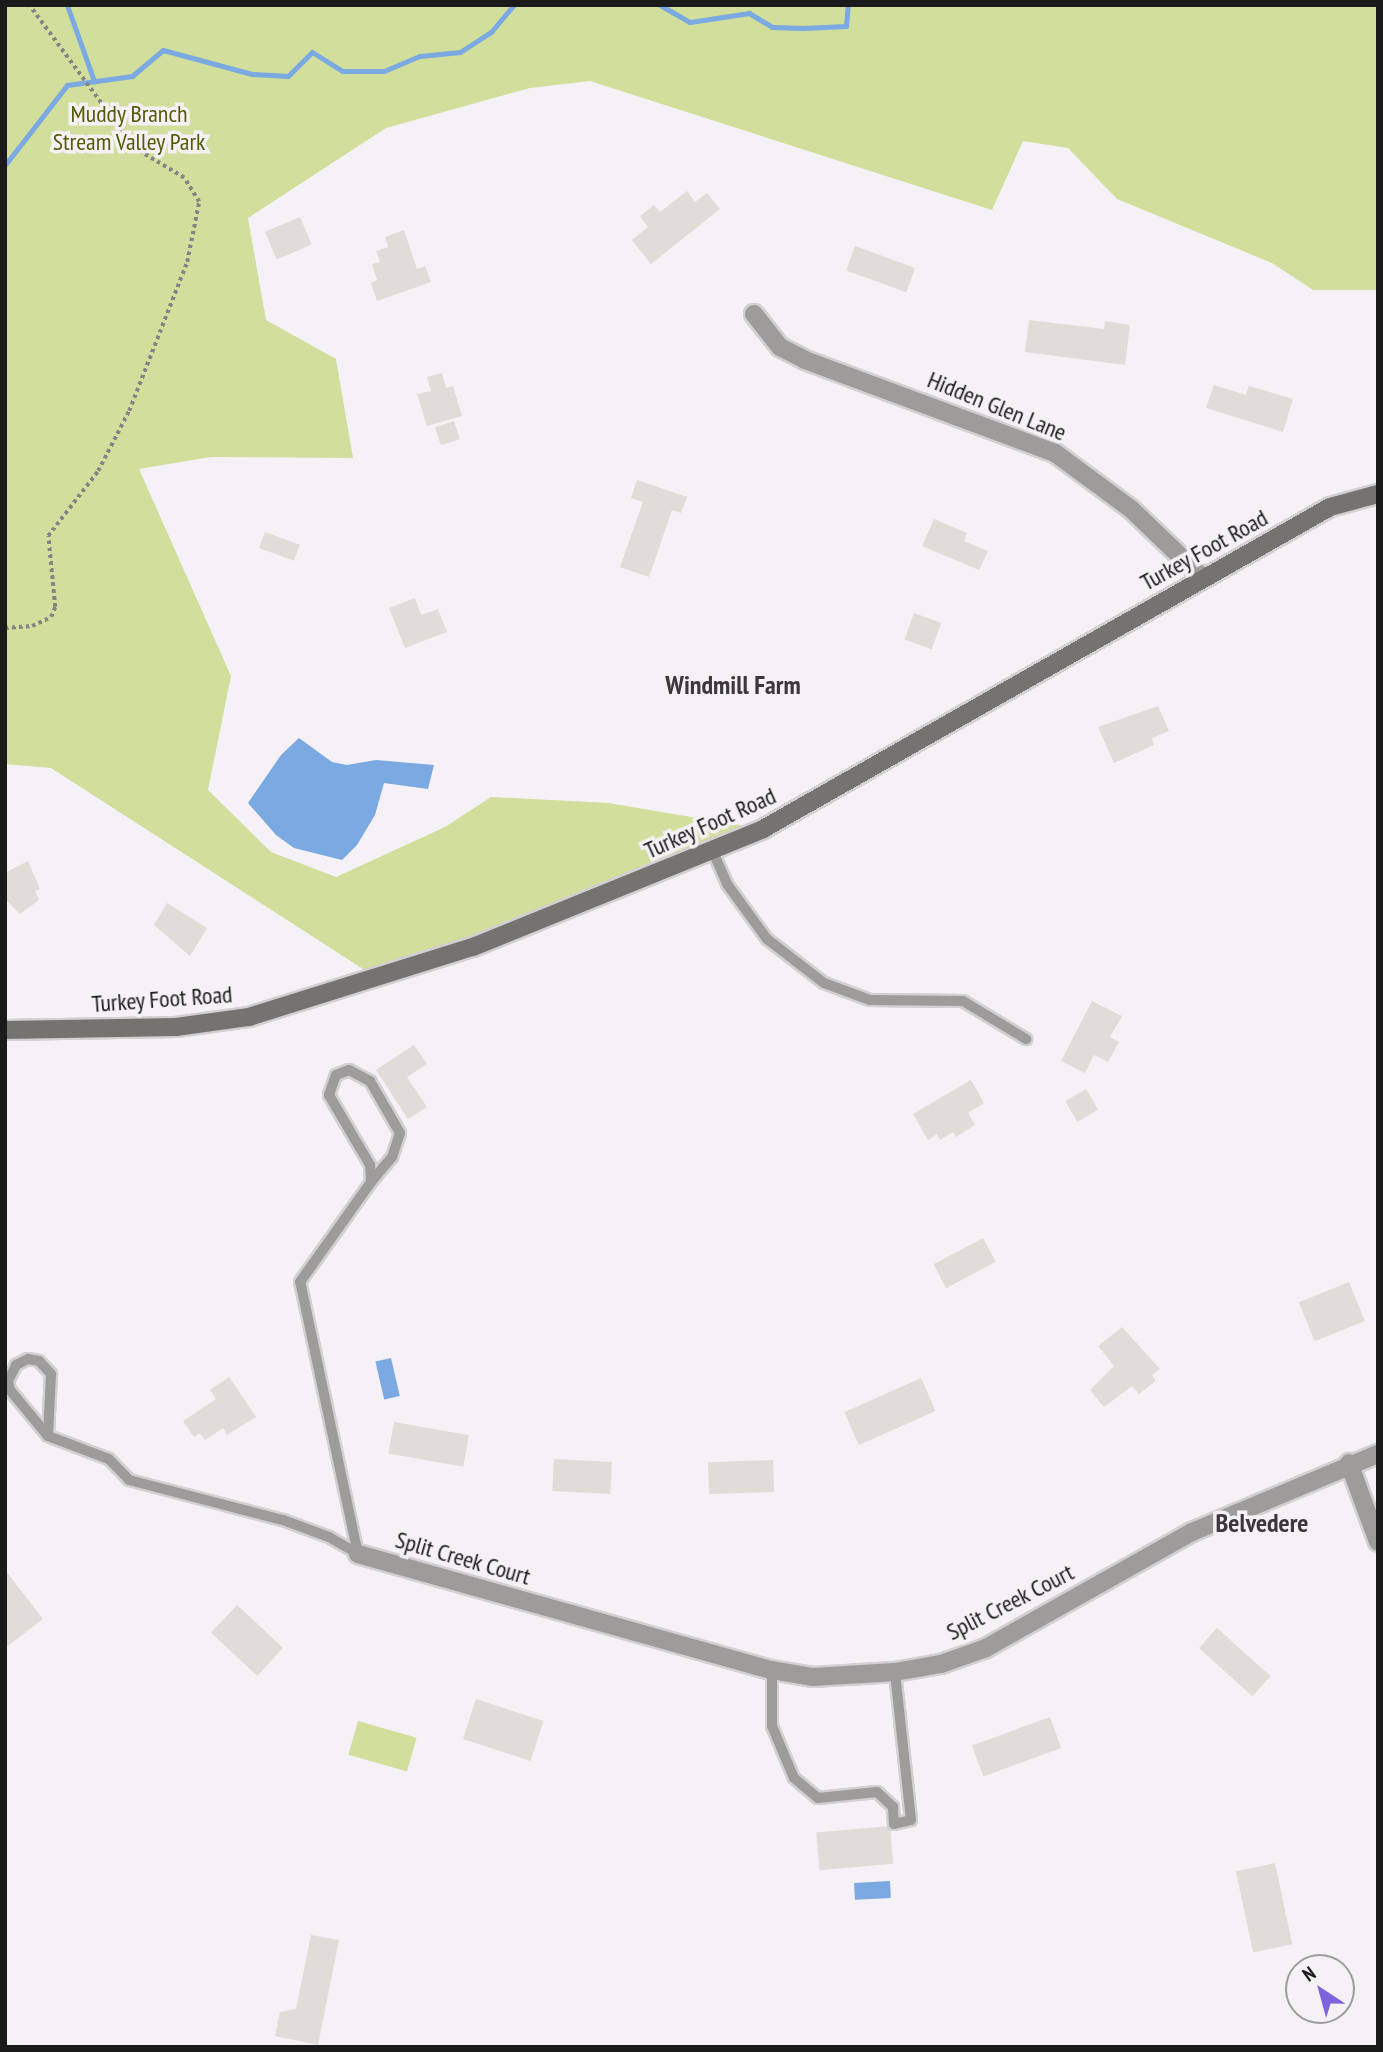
<!DOCTYPE html>
<style>
body{margin:0}
#map{position:relative;width:1383px;height:2052px;overflow:hidden;background:#f6f1f6;font-family:"PT Sans Narrow",sans-serif}
div>[style]{position:absolute}
.green>*{inset:0;background:#d2de9b;transform-origin:0 0}
.water>*{inset:0;background:#7ba9e1;transform-origin:0 0}
.stream>*{height:5px;margin:-2.5px;padding:0 2.5px;transform-origin:2.5px;border-radius:2.5px;background:#7ba9e1}
.building>*{inset:0;background:#e0dcd7;transform-origin:0 0}
.path>*{height:3.5px;margin-top:-1.75px;transform-origin:0;background:repeating-linear-gradient(90deg,#868386 0 3.5px,transparent 0 7px)}
.roads{filter:drop-shadow(2px 0 #d3cfd3) drop-shadow(-2px 0 #d3cfd3) drop-shadow(0 2px #d3cfd3) drop-shadow(0 -2px #d3cfd3)}
.lane>*{height:10px;margin:-5px;padding:0 5px;transform-origin:5px;border-radius:5px;background:#9d9c9a}
.street>*{height:18px;margin:-9px;padding:0 9px;transform-origin:9px;border-radius:9px;background:#9d9c9a}
.secondary>*{height:18px;margin:-9px;padding:0 9px;transform-origin:9px;border-radius:9px;background:#747370}
span{translate:-50% -50%;white-space:nowrap;text-align:center;line-height:1.15;-webkit-text-stroke:7px #f6f1f6;paint-order:stroke}
.park-label{font-size:24px;color:#525b05}
.street-label{font-size:24px;color:#1b1a1b}
.neighbourhood-label{font-size:26px;color:#3b373b;font-weight:700}
.frame{position:absolute;inset:0;border:7px solid #1b1a1b;pointer-events:none}
.north{position:absolute;left:1285px;top:1954px;width:70px;height:70px;box-sizing:border-box;background:#f6f1f6;border:2px solid #9e9b9e;border-radius:50%;rotate:324deg;font-size:19px;font-weight:700;line-height:28px;text-align:center;color:#1b1a1b}
.north::after{content:'';display:block;margin:auto;width:24px;height:32px;background:#7f63de;clip-path:polygon(50% 0,100% 100%,50% 72%,0 100%)}
</style>
<div id="map">
<div class="green">
<div style="clip-path:polygon(5px 5px,1378px 5px,1378px 290px,1313px 290px,1272px 263px,1117px 199px,1068px 148px,1023px 141px,992px 210px,590px 81px,530px 88px,386px 128px,248px 218px,266px 320px,336px 359px,353px 458px,211px 457px,139px 469px,231px 676px,208px 790px,271px 852px,336px 877px,445px 827px,491px 797px,608px 803px,763px 829px,377px 978px,51px 768px,5px 764px)"></div>
<div style="left:358px;top:1721px;width:61px;height:35px;rotate:16deg"></div>
</div>
<div class="water">
<div style="clip-path:polygon(299px 738px,332px 762px,347px 765px,376px 760px,434px 765px,428px 789px,384px 783px,375px 815px,357px 845px,342px 860px,294px 848px,276px 835px,248px 803px,281px 755px)"></div>
<div style="left:391px;top:1358px;width:39px;height:16px;rotate:77deg"></div>
<div style="left:890px;top:1881px;width:17px;height:36px;rotate:87deg"></div>
</div>
<div class="stream">
<div style="left:67px;top:5px;width:81px;rotate:70.4deg"></div>
<div style="left:660px;top:5px;width:34px;rotate:30deg"></div>
<div style="left:690px;top:22px;width:60px;rotate:-8.7deg"></div>
<div style="left:749px;top:13px;width:27px;rotate:31deg"></div>
<div style="left:772px;top:27px;width:31px;rotate:2deg"></div>
<div style="left:803px;top:28px;width:43px;rotate:-2.7deg"></div>
<div style="left:846px;top:26px;width:21px;rotate:-85deg"></div>
<div style="left:5px;top:165px;width:101px;rotate:-52.2deg"></div>
<div style="left:67px;top:85px;width:66px;rotate:-7.9deg"></div>
<div style="left:132px;top:76px;width:40px;rotate:-40deg"></div>
<div style="left:163px;top:50px;width:92px;rotate:15.1deg"></div>
<div style="left:252px;top:74px;width:36px;rotate:3deg"></div>
<div style="left:288px;top:76px;width:34px;rotate:-45deg"></div>
<div style="left:312px;top:52px;width:36px;rotate:32deg"></div>
<div style="left:343px;top:71px;width:41px"></div>
<div style="left:384px;top:71px;width:39px;rotate:-23deg"></div>
<div style="left:420px;top:56px;width:40px;rotate:-5.7deg"></div>
<div style="left:460px;top:52px;width:37px;rotate:-33deg"></div>
<div style="left:491px;top:32px;width:35px;rotate:-50deg"></div>
</div>
<div class="building">
<div style="clip-path:polygon(687px 191px,695px 202px,707px 193px,720px 209px,651px 264px,632px 240px,648px 227px,640px 216px,654px 205px,660px 212px)"></div>
<div style="left:300px;top:217px;width:30px;height:38px;rotate:67deg"></div>
<div style="clip-path:polygon(404px 230px,417px 269px,425px 266px,431px 282px,377px 301px,371px 283px,377px 280px,372px 264px,380px 262px,376px 251px,388px 247px,385px 237px)"></div>
<div style="left:855px;top:246px;width:64px;height:26px;rotate:20deg"></div>
<div style="clip-path:polygon(1029px 320px,1104px 329px,1105px 321px,1130px 325px,1125px 365px,1025px 352px)"></div>
<div style="clip-path:polygon(442px 373px,446px 388px,453px 386px,462px 416px,427px 426px,417px 394px,431px 391px,427px 377px)"></div>
<div style="clip-path:polygon(1214px 385px,1246px 395px,1249px 386px,1293px 399px,1283px 432px,1206px 408px)"></div>
<div style="left:454px;top:421px;width:19px;height:20px;rotate:72deg"></div>
<div style="clip-path:polygon(637px 480px,687px 497px,681px 513px,672px 510px,649px 577px,620px 567px,643px 502px,631px 498px)"></div>
<div style="clip-path:polygon(934px 519px,967px 533px,964px 541px,988px 551px,979px 570px,922px 546px)"></div>
<div style="left:265px;top:532px;width:37px;height:17px;rotate:20deg"></div>
<div style="clip-path:polygon(415px 598px,421px 615px,438px 609px,447px 632px,405px 648px,389px 608px)"></div>
<div style="left:914px;top:613px;width:29px;height:28px;rotate:20deg"></div>
<div style="clip-path:polygon(1158px 706px,1169px 731px,1152px 738px,1154px 745px,1114px 763px,1098px 727px)"></div>
<div style="clip-path:polygon(28px 861px,40px 889px,35px 891px,39px 900px,20px 914px,5px 899px,5px 873px)"></div>
<div style="clip-path:polygon(167px 903px,207px 928px,190px 956px,154px 925px)"></div>
<div style="clip-path:polygon(1092px 1001px,1122px 1016px,1110px 1037px,1119px 1042px,1108px 1062px,1094px 1055px,1085px 1073px,1061px 1061px)"></div>
<div style="clip-path:polygon(414px 1045px,427px 1064px,407px 1077px,427px 1107px,408px 1119px,376px 1070px)"></div>
<div style="clip-path:polygon(971px 1080px,984px 1103px,968px 1113px,975px 1125px,956px 1137px,953px 1132px,940px 1140px,937px 1134px,928px 1140px,913px 1114px)"></div>
<div style="left:1086px;top:1089px;width:24px;height:24px;rotate:60deg"></div>
<div style="left:983px;top:1238px;width:27px;height:56px;rotate:62deg"></div>
<div style="left:1349px;top:1282px;width:42px;height:54px;rotate:68deg"></div>
<div style="clip-path:polygon(1122px 1327px,1160px 1369px,1152px 1375px,1156px 1381px,1139px 1394px,1132px 1386px,1104px 1407px,1090px 1390px,1114px 1366px,1098px 1346px)"></div>
<div style="clip-path:polygon(229px 1377px,256px 1417px,227px 1435px,223px 1428px,205px 1440px,200px 1433px,194px 1437px,183px 1421px,216px 1399px,210px 1390px)"></div>
<div style="left:921px;top:1378px;width:36px;height:84px;rotate:66deg"></div>
<div style="left:394px;top:1422px;width:76px;height:32px;rotate:10deg"></div>
<div style="left:554px;top:1459px;width:58px;height:32px;rotate:3deg"></div>
<div style="left:773px;top:1460px;width:32px;height:65px;rotate:88deg"></div>
<div style="clip-path:polygon(5px 1570px,43px 1619px,5px 1648px)"></div>
<div style="left:237px;top:1605px;width:63px;height:38px;rotate:43deg"></div>
<div style="left:1217px;top:1628px;width:72px;height:27px;rotate:42deg"></div>
<div style="left:476px;top:1699px;width:71px;height:42px;rotate:18deg"></div>
<div style="left:1050px;top:1717px;width:33px;height:83px;rotate:70deg"></div>
<div style="left:890px;top:1826px;width:38px;height:74px;rotate:85deg"></div>
<div style="left:1275px;top:1863px;width:83px;height:40px;rotate:78deg"></div>
<div style="clip-path:polygon(311px 1935px,339px 1940px,318px 2045px,275px 2036px,280px 2012px,296px 2009px)"></div>
</div>
<div class="path">
<div style="left:5px;top:628px;width:27px;rotate:-4deg"></div>
<div style="left:32px;top:626px;width:21px;rotate:-25deg"></div>
<div style="left:51px;top:617px;width:11px;rotate:-68deg"></div>
<div style="left:55px;top:607px;width:71px;rotate:-95.6deg"></div>
<div style="left:48px;top:536px;width:82px;rotate:-52.4deg"></div>
<div style="left:98px;top:471px;width:68px;rotate:-62.7deg"></div>
<div style="left:129px;top:411px;width:160px;rotate:-68.7deg"></div>
<div style="left:187px;top:262px;width:61px;rotate:-78.7deg"></div>
<div style="left:199px;top:202px;width:28px;rotate:-122deg"></div>
<div style="left:184px;top:178px;width:58px;rotate:-149deg"></div>
<div style="left:134px;top:148px;width:177px;rotate:-126.3deg"></div>
</div>
<div class="roads">
<div class="lane">
<div style="left:713px;top:852px;width:35px;rotate:66deg"></div>
<div style="left:727px;top:884px;width:68px;rotate:54deg"></div>
<div style="left:767px;top:939px;width:72px;rotate:37.7deg"></div>
<div style="left:824px;top:983px;width:49px;rotate:20.3deg"></div>
<div style="left:870px;top:1000px;width:93px;rotate:0.6deg"></div>
<div style="left:963px;top:1001px;width:74px;rotate:31.1deg"></div>
<div style="left:48px;top:1436px;width:60px;rotate:-129.6deg"></div>
<div style="left:10px;top:1390px;width:9px;rotate:-103deg"></div>
<div style="left:8px;top:1381px;width:18px;rotate:-63deg"></div>
<div style="left:16px;top:1365px;width:13px;rotate:-27deg"></div>
<div style="left:28px;top:1359px;width:11px;rotate:10deg"></div>
<div style="left:39px;top:1361px;width:18px;rotate:47deg"></div>
<div style="left:51px;top:1374px;width:62px;rotate:92.8deg"></div>
<div style="left:48px;top:1436px;width:65px;rotate:20.7deg"></div>
<div style="left:109px;top:1459px;width:29px;rotate:46deg"></div>
<div style="left:129px;top:1480px;width:159px;rotate:14.6deg"></div>
<div style="left:283px;top:1520px;width:49px;rotate:20.3deg"></div>
<div style="left:329px;top:1537px;width:34px;rotate:30deg"></div>
<div style="left:358px;top:1554px;width:278px;rotate:-102deg"></div>
<div style="left:300px;top:1282px;width:123px;rotate:-54.6deg"></div>
<div style="left:371px;top:1182px;width:17px;rotate:-93deg"></div>
<div style="left:370px;top:1165px;width:81px;rotate:-120.4deg"></div>
<div style="left:329px;top:1095px;width:21px;rotate:-71deg"></div>
<div style="left:336px;top:1075px;width:14px;rotate:-21deg"></div>
<div style="left:349px;top:1070px;width:24px;rotate:28deg"></div>
<div style="left:370px;top:1081px;width:60px;rotate:60deg"></div>
<div style="left:400px;top:1133px;width:25px;rotate:108deg"></div>
<div style="left:392px;top:1157px;width:33px;rotate:130deg"></div>
<div style="left:772px;top:1670px;width:56px;rotate:90deg"></div>
<div style="left:772px;top:1726px;width:56px;rotate:67.1deg"></div>
<div style="left:794px;top:1778px;width:31px;rotate:40deg"></div>
<div style="left:818px;top:1798px;width:59px;rotate:-5.8deg"></div>
<div style="left:877px;top:1792px;width:22px;rotate:43deg"></div>
<div style="left:893px;top:1807px;width:17px;rotate:87deg"></div>
<div style="left:894px;top:1824px;width:17px;rotate:-13deg"></div>
<div style="left:911px;top:1820px;width:149px;rotate:-96.2deg"></div>
</div>
<div class="street">
<div style="left:754px;top:314px;width:42px;rotate:51.8deg"></div>
<div style="left:780px;top:347px;width:28px;rotate:27deg"></div>
<div style="left:805px;top:360px;width:267px;rotate:20.4deg"></div>
<div style="left:1055px;top:453px;width:94px;rotate:36.4deg"></div>
<div style="left:1131px;top:509px;width:100px;rotate:43.8deg"></div>
<div style="left:1349px;top:1463px;width:84px;rotate:69.8deg"></div>
<div style="left:358px;top:1554px;width:430px;rotate:15.7deg"></div>
<div style="left:772px;top:1670px;width:42px;rotate:9.7deg"></div>
<div style="left:813px;top:1677px;width:82px;rotate:-3.5deg"></div>
<div style="left:895px;top:1672px;width:47px;rotate:-9.9deg"></div>
<div style="left:941px;top:1664px;width:48px;rotate:-19.6deg"></div>
<div style="left:986px;top:1648px;width:236px;rotate:-29.4deg"></div>
<div style="left:1192px;top:1532px;width:202px;rotate:-22.8deg"></div>
</div>
<div class="secondary">
<div style="left:5px;top:1030px;width:171px;rotate:-1deg"></div>
<div style="left:176px;top:1027px;width:74px;rotate:-7.8deg"></div>
<div style="left:249px;top:1017px;width:235px;rotate:-17.4deg"></div>
<div style="left:473px;top:947px;width:313px;rotate:-22.1deg"></div>
<div style="left:763px;top:829px;width:652px;rotate:-29.59deg"></div>
<div style="left:1330px;top:507px;width:50px;rotate:-15.2deg"></div>
</div>
</div>
<div class="park-label">
<span style="left:129px;top:128px">Muddy Branch<br>Stream Valley Park</span>
</div>
<div class="street-label">
<span style="left:997px;top:406px;rotate:22deg">Hidden Glen Lane</span>
<span style="left:1204px;top:550px;rotate:-29deg">Turkey Foot Road</span>
<span style="left:710px;top:823px;rotate:-24deg">Turkey Foot Road</span>
<span style="left:162px;top:999px;rotate:-4deg">Turkey Foot Road</span>
<span style="left:463px;top:1558px;rotate:16deg">Split Creek Court</span>
<span style="left:1010px;top:1602px;rotate:-27deg">Split Creek Court</span>
</div>
<div class="neighbourhood-label">
<span style="left:733px;top:685px">Windmill Farm</span>
<span style="left:1262px;top:1523px">Belvedere</span>
</div>
<div class="frame"></div>
<div class="north">N</div>
</div>
